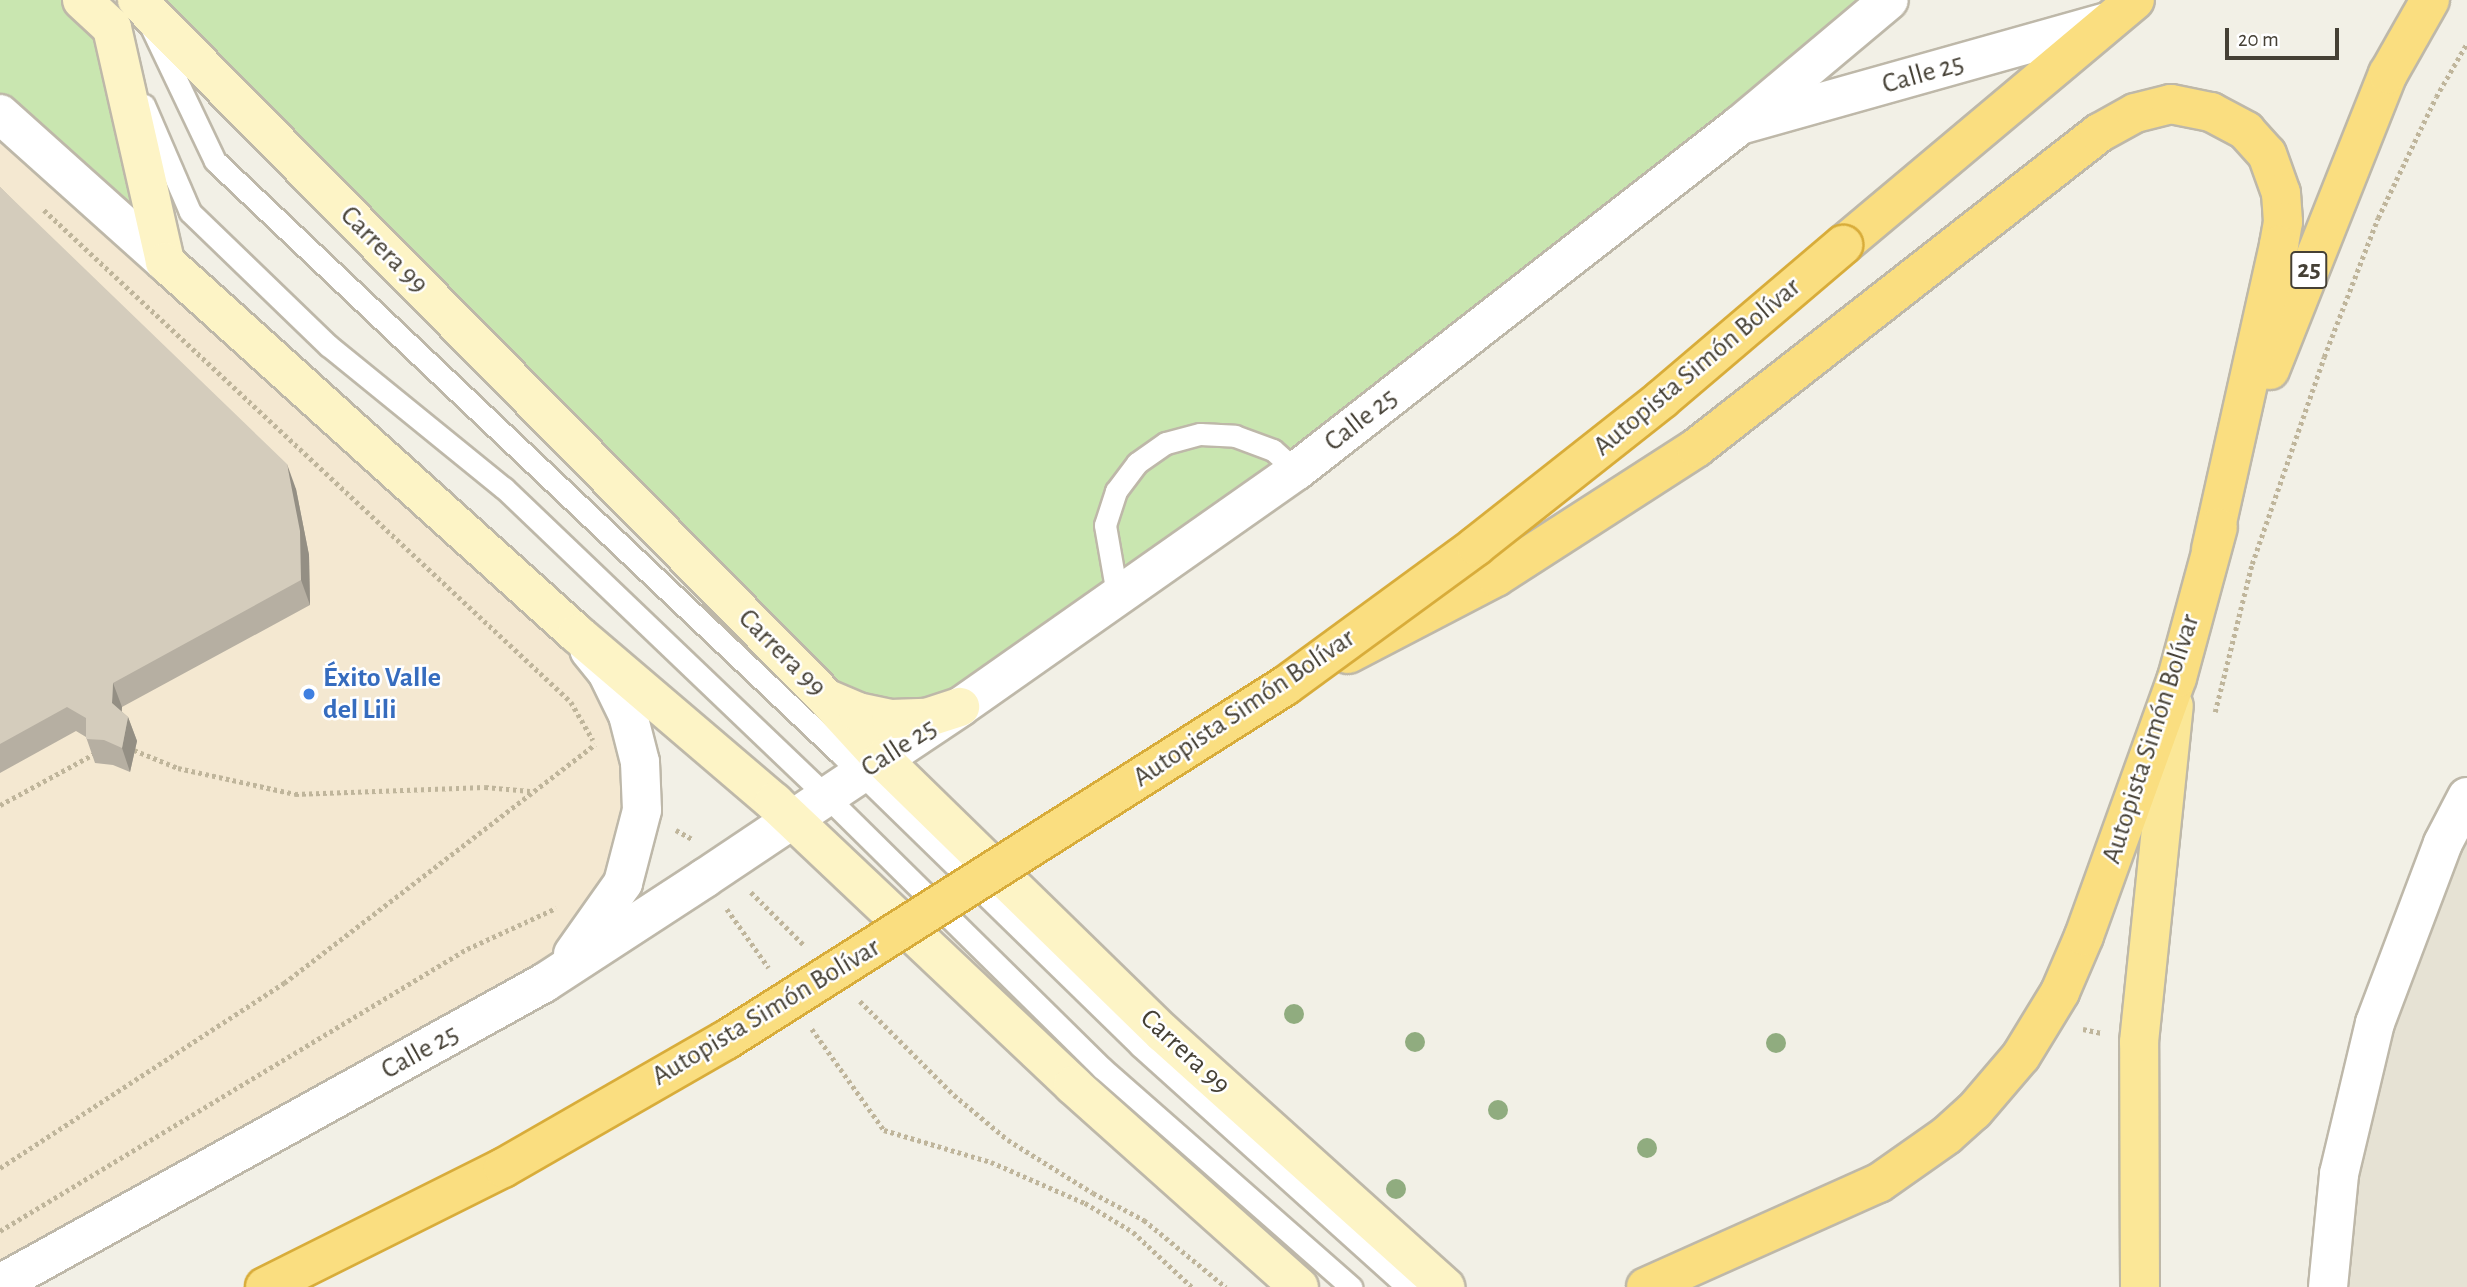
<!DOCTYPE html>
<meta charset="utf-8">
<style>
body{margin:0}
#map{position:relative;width:2467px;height:1287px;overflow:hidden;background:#f2f0e6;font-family:"Alegreya Sans",sans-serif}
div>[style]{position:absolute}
.residential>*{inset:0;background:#e6e2d4}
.commercial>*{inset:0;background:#f4e8d1}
.green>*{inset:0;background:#c9e6b0}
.path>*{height:4.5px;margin-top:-2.25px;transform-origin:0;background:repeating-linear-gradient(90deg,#bfb59b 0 3.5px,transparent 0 7px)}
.roads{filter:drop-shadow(2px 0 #beb8a9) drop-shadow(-2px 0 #beb8a9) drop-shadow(0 2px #beb8a9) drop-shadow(0 -2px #beb8a9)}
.service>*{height:21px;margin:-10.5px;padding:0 10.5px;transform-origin:10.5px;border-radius:10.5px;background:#fff}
.minor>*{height:38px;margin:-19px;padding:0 19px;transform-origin:19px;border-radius:19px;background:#fff}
.tertiary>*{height:38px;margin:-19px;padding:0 19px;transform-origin:19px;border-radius:19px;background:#fff}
.secondary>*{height:38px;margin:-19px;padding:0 19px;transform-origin:19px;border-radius:19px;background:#fdf4c6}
.primary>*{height:38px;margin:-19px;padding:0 19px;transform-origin:19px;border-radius:19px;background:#fbe797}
.trunk>*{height:38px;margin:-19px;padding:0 19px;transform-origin:19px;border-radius:19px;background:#fade80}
.bridges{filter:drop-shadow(2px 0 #d8ac3a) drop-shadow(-2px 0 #d8ac3a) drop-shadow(0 2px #d8ac3a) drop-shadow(0 -2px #d8ac3a)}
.trunk-bridge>*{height:38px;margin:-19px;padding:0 19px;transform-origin:19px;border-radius:19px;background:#fade80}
.trees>*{width:20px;height:20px;margin:-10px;border-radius:50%;background:#90ac7f}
.wall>*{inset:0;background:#b6afa2}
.shaded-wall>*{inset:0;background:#948f84}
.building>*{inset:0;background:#d4ccbc}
.dots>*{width:19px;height:19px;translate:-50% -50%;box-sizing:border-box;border:4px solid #fff;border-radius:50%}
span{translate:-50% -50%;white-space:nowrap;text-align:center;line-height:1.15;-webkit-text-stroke:5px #fff;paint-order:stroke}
.shield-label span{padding:2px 5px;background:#fff;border:2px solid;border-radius:5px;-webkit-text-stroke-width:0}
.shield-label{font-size:26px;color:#454035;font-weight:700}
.street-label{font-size:28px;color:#454035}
.shop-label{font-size:28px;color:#366cbe;font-weight:700}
.left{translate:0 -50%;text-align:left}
.scale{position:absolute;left:2225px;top:28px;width:114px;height:32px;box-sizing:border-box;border:4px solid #454035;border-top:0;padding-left:9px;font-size:21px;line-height:24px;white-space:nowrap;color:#454035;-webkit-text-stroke:5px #fff;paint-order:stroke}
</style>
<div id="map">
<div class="residential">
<div style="clip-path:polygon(2467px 797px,2467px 1287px,2328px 1287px,2339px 1174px)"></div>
</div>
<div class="commercial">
<div style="clip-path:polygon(0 114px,607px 672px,642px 810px,582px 946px,0 1284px)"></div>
</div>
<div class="green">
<div style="clip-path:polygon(0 0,82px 0,112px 28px,165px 262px,0 114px)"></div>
<div style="clip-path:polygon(137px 0,1889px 0,882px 759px)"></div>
</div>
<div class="path">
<div style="left:44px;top:210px;width:721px;rotate:43.03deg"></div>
<div style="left:571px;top:702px;width:44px;rotate:59.9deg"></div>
<div style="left:2215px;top:712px;width:153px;rotate:-76deg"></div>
<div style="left:2252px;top:564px;width:219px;rotate:-70.8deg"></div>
<div style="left:2324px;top:357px;width:149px;rotate:-68.8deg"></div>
<div style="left:2378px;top:218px;width:134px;rotate:-64.4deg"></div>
<div style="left:2436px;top:97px;width:62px;rotate:-60.1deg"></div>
<div style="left:134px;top:750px;width:48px;rotate:22.2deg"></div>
<div style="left:178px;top:768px;width:120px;rotate:12.5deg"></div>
<div style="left:295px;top:794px;width:190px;rotate:-2.1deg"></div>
<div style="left:485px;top:787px;width:45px;rotate:5.1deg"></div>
<div style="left:0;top:805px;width:107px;rotate:-28.5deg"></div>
<div style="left:676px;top:830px;width:18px;rotate:29deg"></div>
<div style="left:751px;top:892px;width:75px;rotate:45deg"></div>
<div style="left:727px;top:909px;width:72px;rotate:54.6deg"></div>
<div style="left:860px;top:1001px;width:133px;rotate:45deg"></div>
<div style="left:954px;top:1095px;width:70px;rotate:39.8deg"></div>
<div style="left:1008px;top:1140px;width:100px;rotate:31.9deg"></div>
<div style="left:1093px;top:1193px;width:58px;rotate:27.9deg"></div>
<div style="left:1144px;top:1220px;width:106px;rotate:39.3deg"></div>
<div style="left:812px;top:1029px;width:124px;rotate:54.5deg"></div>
<div style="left:884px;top:1130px;width:112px;rotate:16.7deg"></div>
<div style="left:991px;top:1162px;width:103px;rotate:23.6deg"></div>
<div style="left:1085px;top:1203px;width:56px;rotate:31.1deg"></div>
<div style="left:1133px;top:1232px;width:81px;rotate:43deg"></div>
<div style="left:2083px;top:1029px;width:19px;rotate:12deg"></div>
<div style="left:0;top:1168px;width:339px;rotate:-33.1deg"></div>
<div style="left:284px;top:983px;width:392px;rotate:-37.5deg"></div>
<div style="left:0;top:1231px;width:546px;rotate:-31.13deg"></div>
<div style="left:467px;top:949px;width:98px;rotate:-24.7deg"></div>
</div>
<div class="roads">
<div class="service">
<div style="left:152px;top:29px;width:146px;rotate:64.5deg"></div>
<div style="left:215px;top:161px;width:862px;rotate:43.45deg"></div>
<div style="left:841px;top:754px;width:418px;rotate:44.3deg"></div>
<div style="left:1140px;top:1046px;width:360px;rotate:42deg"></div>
<div style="left:144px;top:105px;width:116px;rotate:66.7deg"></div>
<div style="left:190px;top:212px;width:193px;rotate:44deg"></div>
<div style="left:329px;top:346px;width:225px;rotate:39.1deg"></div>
<div style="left:504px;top:488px;width:446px;rotate:43.7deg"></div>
<div style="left:826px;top:796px;width:388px;rotate:44.6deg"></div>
<div style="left:1102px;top:1068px;width:332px;rotate:41.3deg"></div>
<div style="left:1117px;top:594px;width:70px;rotate:-99.9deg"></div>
<div style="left:1105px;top:525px;width:36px;rotate:-72deg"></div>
<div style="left:1116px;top:491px;width:35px;rotate:-53deg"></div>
<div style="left:1137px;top:463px;width:35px;rotate:-35deg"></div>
<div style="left:1166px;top:443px;width:35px;rotate:-15deg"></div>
<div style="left:1200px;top:434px;width:35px;rotate:3deg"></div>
<div style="left:1235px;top:436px;width:40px;rotate:20.2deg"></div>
<div style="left:1273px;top:450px;width:31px;rotate:42deg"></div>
</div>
<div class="minor">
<div style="left:0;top:114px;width:222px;rotate:41.9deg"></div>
<div style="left:1740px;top:125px;width:194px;rotate:-40deg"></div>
<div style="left:2328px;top:1287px;width:114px;rotate:-84.4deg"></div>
<div style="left:2339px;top:1174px;width:155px;rotate:-76.6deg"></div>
<div style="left:2375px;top:1023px;width:192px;rotate:-69.3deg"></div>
<div style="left:2443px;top:843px;width:52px;rotate:-62.4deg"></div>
</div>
<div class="tertiary">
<div style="left:573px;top:954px;width:87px;rotate:-54.8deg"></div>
<div style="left:623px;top:883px;width:75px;rotate:-75.4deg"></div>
<div style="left:642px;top:810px;width:48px;rotate:-92.4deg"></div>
<div style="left:640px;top:762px;width:49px;rotate:-104.3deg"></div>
<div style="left:628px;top:715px;width:48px;rotate:-116deg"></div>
<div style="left:607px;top:672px;width:28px;rotate:-129deg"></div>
<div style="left:0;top:1284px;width:622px;rotate:-28.96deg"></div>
<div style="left:544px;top:983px;width:192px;rotate:-33.1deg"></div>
<div style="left:705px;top:878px;width:307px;rotate:-33.8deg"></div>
<div style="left:960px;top:707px;width:411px;rotate:-35.1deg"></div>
<div style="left:1296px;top:471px;width:563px;rotate:-37.93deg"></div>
<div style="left:1740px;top:125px;width:380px;rotate:-15.7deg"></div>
</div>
<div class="secondary">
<div style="left:82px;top:0;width:41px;rotate:43deg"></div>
<div style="left:112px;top:28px;width:240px;rotate:77.2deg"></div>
<div style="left:165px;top:262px;width:555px;rotate:42.08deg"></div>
<div style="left:577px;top:634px;width:259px;rotate:40.5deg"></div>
<div style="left:774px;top:802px;width:412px;rotate:43.4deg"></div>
<div style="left:1073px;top:1085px;width:303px;rotate:41.8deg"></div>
<div style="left:137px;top:0;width:984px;rotate:45.37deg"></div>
<div style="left:828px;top:700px;width:80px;rotate:47.5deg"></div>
<div style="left:882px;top:759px;width:392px;rotate:44.3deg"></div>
<div style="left:1163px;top:1033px;width:380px;rotate:42deg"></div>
<div style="left:830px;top:700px;width:30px;rotate:23deg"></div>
<div style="left:858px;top:712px;width:34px;rotate:12deg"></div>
<div style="left:891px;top:719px;width:35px;rotate:-2deg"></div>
<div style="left:926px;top:718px;width:36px;rotate:-18deg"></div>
</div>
<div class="primary">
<div style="left:2140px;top:1287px;width:245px;rotate:-90.2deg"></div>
<div style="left:2139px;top:1042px;width:338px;rotate:-84.1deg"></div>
</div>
<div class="trunk">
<div style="left:1843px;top:245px;width:381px;rotate:-40deg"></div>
<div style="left:2270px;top:370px;width:319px;rotate:-68.3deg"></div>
<div style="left:2388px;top:74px;width:85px;rotate:-60.4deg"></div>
<div style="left:1348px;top:654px;width:167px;rotate:-27.5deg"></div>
<div style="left:1496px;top:577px;width:238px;rotate:-32.8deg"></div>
<div style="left:1696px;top:448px;width:512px;rotate:-38.01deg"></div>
<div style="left:2099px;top:133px;width:41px;rotate:-29.1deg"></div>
<div style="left:2135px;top:113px;width:37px;rotate:-14deg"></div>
<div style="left:2171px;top:104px;width:41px;rotate:11.3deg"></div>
<div style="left:2211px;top:112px;width:40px;rotate:28deg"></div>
<div style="left:2246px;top:131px;width:31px;rotate:48deg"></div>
<div style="left:2267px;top:154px;width:41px;rotate:70.3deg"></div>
<div style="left:2281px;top:193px;width:29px;rotate:86deg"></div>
<div style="left:2283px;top:222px;width:23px;rotate:100deg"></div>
<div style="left:2279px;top:245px;width:312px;rotate:102.6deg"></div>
<div style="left:1646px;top:1287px;width:255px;rotate:-24.1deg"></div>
<div style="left:1879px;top:1183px;width:83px;rotate:-35.2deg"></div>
<div style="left:1947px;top:1135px;width:36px;rotate:-42deg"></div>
<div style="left:1974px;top:1111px;width:72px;rotate:-49.5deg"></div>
<div style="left:2021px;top:1056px;width:75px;rotate:-58.6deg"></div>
<div style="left:2060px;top:992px;width:61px;rotate:-66.8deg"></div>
<div style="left:2084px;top:936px;width:274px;rotate:-70.2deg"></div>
<div style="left:2177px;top:678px;width:156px;rotate:-74.8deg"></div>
</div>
</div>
<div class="bridges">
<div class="trunk-bridge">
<div style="left:265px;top:1287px;width:266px;rotate:-26.6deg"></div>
<div style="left:503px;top:1168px;width:257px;rotate:-29.9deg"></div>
<div style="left:726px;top:1040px;width:662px;rotate:-32.35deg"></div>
<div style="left:1285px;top:686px;width:237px;rotate:-36.2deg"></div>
<div style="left:1476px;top:546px;width:237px;rotate:-38.3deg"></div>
<div style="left:1662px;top:399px;width:238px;rotate:-40.4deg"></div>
</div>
</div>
<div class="trees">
<div style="left:1294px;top:1014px"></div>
<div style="left:1415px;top:1042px"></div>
<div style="left:1776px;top:1043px"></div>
<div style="left:1498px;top:1110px"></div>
<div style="left:1647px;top:1148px"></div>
<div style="left:1396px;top:1189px"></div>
</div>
<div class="wall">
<div style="clip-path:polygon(0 187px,296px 489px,309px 555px,310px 605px,122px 707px,121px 711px,128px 717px,137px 741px,130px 772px,113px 765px,95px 763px,86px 737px,76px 731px,0 773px)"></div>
</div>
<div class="shaded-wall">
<div style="clip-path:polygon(287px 464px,296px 489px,309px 555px,310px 605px,301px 580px)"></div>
<div style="clip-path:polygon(113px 683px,122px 707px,121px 727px,112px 703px)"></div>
<div style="clip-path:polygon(128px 717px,137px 741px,130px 772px,122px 748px)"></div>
</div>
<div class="building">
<div style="clip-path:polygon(0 187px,287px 464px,300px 531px,301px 580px,113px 683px,112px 703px,128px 717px,122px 748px,104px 740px,86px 739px,86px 718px,67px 707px,0 744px)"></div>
</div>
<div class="dots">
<div style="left:309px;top:694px;background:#3f7fe0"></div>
</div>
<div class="shield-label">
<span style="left:2309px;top:270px">25</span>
</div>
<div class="street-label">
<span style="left:1923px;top:74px;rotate:-16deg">Calle 25</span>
<span style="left:384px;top:250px;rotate:45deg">Carrera 99</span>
<span style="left:1697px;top:367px;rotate:-40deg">Autopista Simón Bolívar</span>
<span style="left:1361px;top:420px;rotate:-38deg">Calle 25</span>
<span style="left:782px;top:653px;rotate:45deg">Carrera 99</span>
<span style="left:1244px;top:708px;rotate:-34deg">Autopista Simón Bolívar</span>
<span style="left:2151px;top:739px;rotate:-72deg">Autopista Simón Bolívar</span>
<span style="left:899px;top:748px;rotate:-33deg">Calle 25</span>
<span style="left:766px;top:1012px;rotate:-31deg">Autopista Simón Bolívar</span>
<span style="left:420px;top:1052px;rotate:-29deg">Calle 25</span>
<span style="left:1185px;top:1052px;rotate:43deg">Carrera 99</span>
</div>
<div class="shop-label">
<span class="left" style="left:323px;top:694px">Éxito Valle<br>del Lili</span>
</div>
<div class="scale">20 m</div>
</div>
